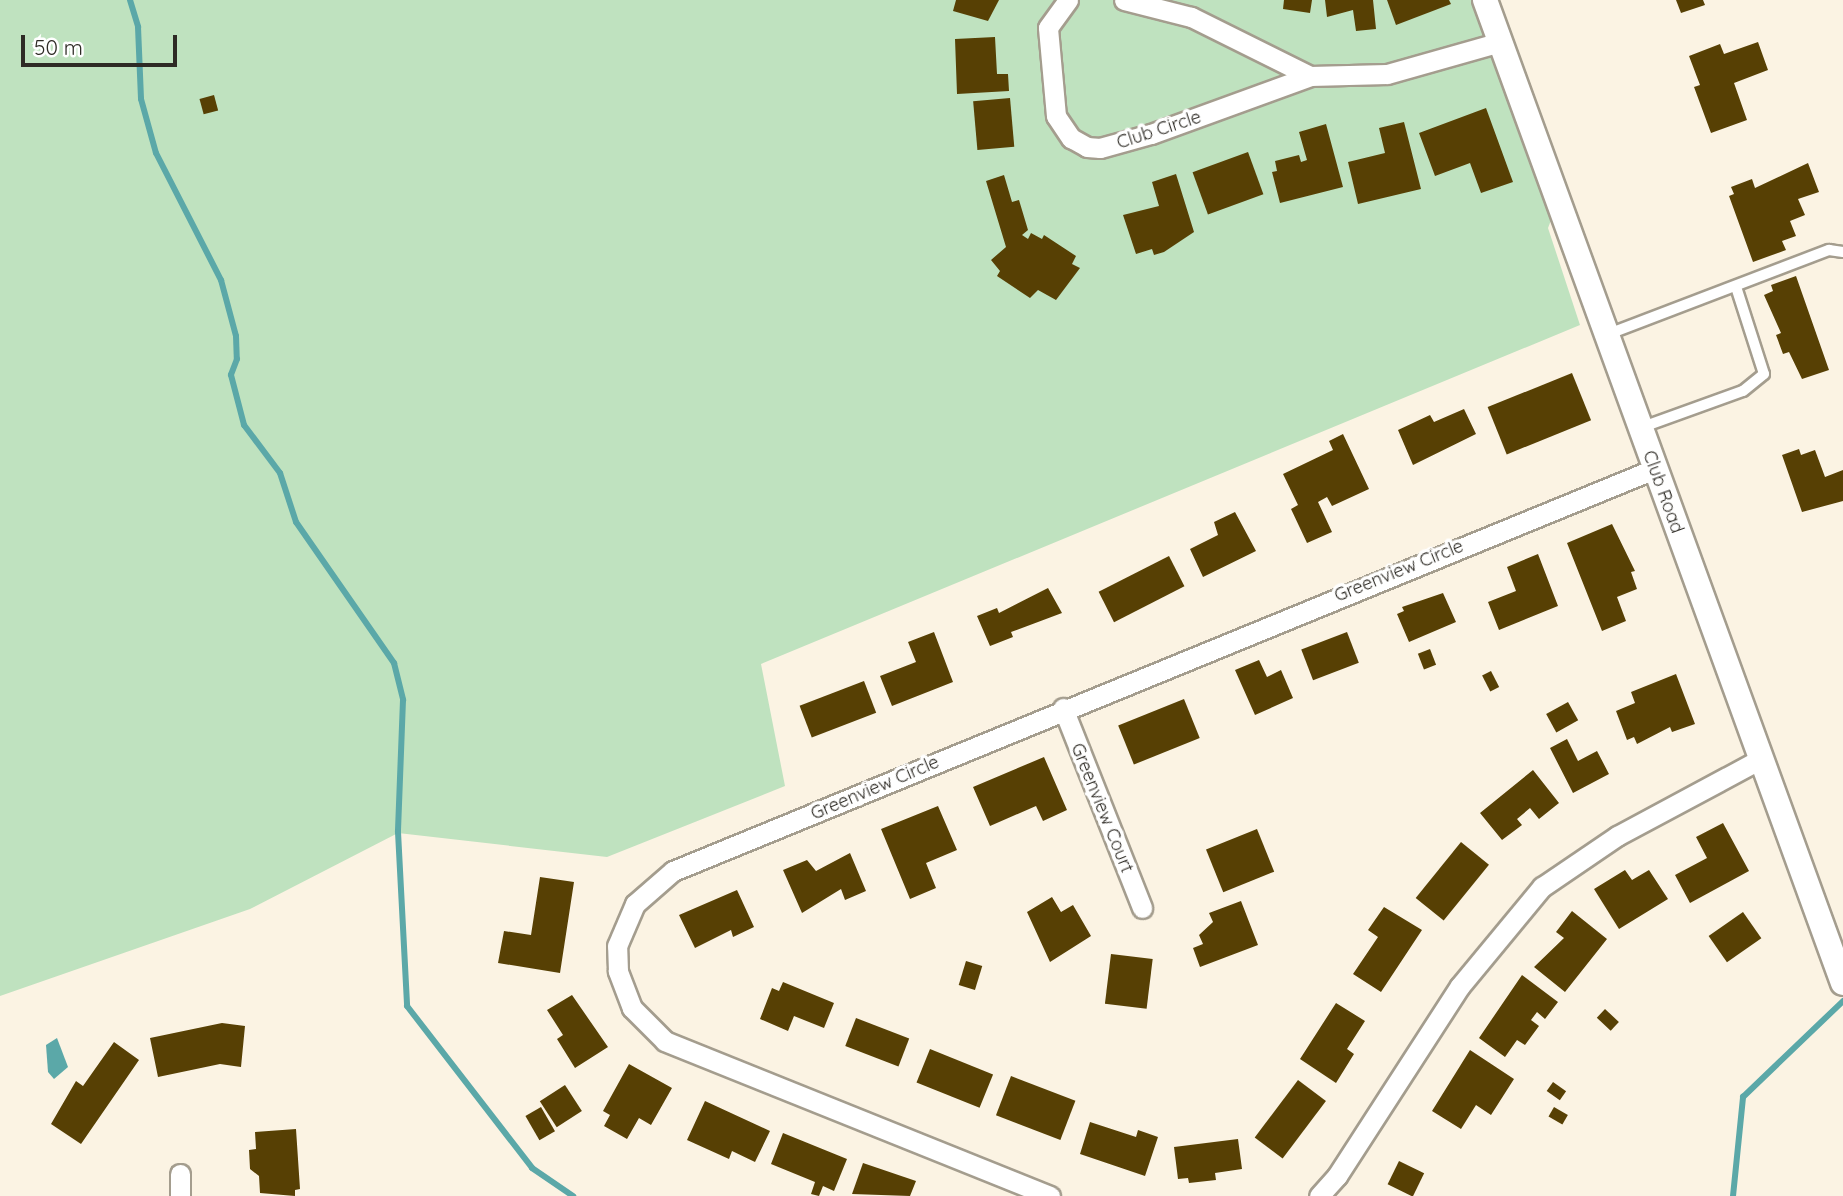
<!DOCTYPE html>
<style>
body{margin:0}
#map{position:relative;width:1843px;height:1196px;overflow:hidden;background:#fbf3e3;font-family:Quicksand,sans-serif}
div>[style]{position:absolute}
.green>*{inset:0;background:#bfe2bf}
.water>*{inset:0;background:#5ba8a8}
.stream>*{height:6px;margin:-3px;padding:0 3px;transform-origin:3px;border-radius:3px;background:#5ba8a8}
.building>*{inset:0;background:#574004;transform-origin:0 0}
.roads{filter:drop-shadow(2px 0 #a49d8e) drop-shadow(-2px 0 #a49d8e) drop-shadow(0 2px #a49d8e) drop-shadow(0 -2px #a49d8e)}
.service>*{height:10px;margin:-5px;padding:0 5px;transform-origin:5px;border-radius:5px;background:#fff}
.minor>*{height:19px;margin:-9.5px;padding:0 9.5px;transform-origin:9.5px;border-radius:9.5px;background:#fff}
.tertiary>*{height:24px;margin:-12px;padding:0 12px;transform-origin:12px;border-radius:12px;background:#fff}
span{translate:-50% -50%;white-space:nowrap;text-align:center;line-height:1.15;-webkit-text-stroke:7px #fff;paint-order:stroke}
.street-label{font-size:18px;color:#2e2b25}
.scale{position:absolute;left:21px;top:35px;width:156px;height:32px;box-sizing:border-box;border:4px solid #2e2b25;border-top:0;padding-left:9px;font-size:21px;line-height:24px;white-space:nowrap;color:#2e2b25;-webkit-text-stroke:5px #fff;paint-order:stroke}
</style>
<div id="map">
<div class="green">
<div style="clip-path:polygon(0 0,1476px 0,1558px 202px,1548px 228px,1580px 325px,761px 664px,785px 786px,607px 857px,398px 833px,250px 909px,0 996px)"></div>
</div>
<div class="water">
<div style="clip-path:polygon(57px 1038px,68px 1067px,54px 1079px,48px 1072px,46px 1045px)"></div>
</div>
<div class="stream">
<div style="left:130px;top:0;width:28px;rotate:73deg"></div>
<div style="left:138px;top:27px;width:72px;rotate:87.6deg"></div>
<div style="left:141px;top:99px;width:56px;rotate:74.5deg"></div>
<div style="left:156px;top:153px;width:143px;rotate:62.9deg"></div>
<div style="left:221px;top:280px;width:58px;rotate:75deg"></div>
<div style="left:236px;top:336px;width:23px;rotate:88deg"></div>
<div style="left:237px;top:359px;width:17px;rotate:111deg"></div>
<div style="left:231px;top:375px;width:52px;rotate:75.4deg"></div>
<div style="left:244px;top:425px;width:60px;rotate:53.1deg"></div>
<div style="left:280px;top:473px;width:52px;rotate:71.9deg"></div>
<div style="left:296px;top:522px;width:172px;rotate:55.2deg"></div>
<div style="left:394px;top:663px;width:38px;rotate:76deg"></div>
<div style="left:403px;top:700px;width:132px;rotate:92.2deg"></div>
<div style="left:398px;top:832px;width:174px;rotate:87deg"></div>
<div style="left:407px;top:1006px;width:205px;rotate:52.3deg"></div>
<div style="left:532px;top:1168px;width:50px;rotate:34.3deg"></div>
<div style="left:1733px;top:1196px;width:100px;rotate:-84.2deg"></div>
<div style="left:1743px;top:1097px;width:139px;rotate:-43.8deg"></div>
</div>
<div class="building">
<div style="clip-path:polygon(956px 0,999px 0,988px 21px,953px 11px)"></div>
<div style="clip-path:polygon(1284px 0,1312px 0,1310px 13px,1283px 9px)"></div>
<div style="clip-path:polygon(1325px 0,1373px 0,1376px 29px,1356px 31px,1353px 10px,1327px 17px)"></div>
<div style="clip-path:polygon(1387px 0,1449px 0,1451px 4px,1396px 25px)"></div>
<div style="clip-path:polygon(1676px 0,1703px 0,1705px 5px,1681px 13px)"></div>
<div style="clip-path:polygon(995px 37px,997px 74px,1008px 74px,1009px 91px,957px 94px,955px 39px)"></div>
<div style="clip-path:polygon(1758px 42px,1768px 70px,1734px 83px,1747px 120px,1711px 133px,1694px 87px,1700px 85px,1689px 56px,1720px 44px,1724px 54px)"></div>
<div style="left:214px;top:95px;width:16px;height:15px;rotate:75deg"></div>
<div style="left:1010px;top:98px;width:49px;height:37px;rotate:85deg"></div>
<div style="clip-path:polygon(1486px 108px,1513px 182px,1481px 193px,1470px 163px,1435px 176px,1419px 133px)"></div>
<div style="clip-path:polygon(1404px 122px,1421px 189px,1358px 204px,1348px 162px,1385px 153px,1379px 128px)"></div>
<div style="clip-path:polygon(1326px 124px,1343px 187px,1280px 203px,1272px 172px,1277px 171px,1275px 161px,1299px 155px,1301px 162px,1307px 160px,1299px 132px)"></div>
<div style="left:1248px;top:152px;width:45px;height:59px;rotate:70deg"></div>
<div style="clip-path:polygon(1808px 163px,1819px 192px,1798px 199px,1805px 215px,1790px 221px,1796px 236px,1782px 241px,1786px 250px,1753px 262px,1729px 196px,1734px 194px,1731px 187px,1752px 179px,1755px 188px)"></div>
<div style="clip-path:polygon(1176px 174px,1194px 232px,1164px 252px,1154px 255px,1152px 249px,1136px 254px,1123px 215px,1159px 206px,1152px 182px)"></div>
<div style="clip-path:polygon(1004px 175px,1012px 202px,1019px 200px,1028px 230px,1022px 235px,1028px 239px,1031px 233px,1042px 239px,1044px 235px,1076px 256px,1072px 264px,1080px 268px,1056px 300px,1038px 290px,1030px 298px,997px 276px,1000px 271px,991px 260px,1006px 247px,986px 181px)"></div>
<div style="clip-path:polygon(1796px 276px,1829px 370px,1802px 379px,1789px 352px,1783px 354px,1776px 335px,1781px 333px,1764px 295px,1773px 291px,1771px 285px)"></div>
<div style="left:1572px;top:373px;width:51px;height:91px;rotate:68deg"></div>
<div style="clip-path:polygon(1464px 409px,1476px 434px,1413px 465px,1398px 430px,1430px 415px,1434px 422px)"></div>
<div style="clip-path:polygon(1343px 434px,1369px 489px,1332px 506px,1327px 497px,1318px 502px,1332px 532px,1307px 543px,1291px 509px,1298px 505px,1283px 474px,1333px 450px,1329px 441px)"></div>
<div style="clip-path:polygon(1799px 449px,1801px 455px,1815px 450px,1825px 477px,1843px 470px,1843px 501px,1802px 512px,1782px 455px)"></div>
<div style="clip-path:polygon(1235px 512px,1256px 551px,1203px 577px,1190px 549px,1218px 535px,1214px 522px)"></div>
<div style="clip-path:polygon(1612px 524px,1635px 571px,1631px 572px,1637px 589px,1617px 597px,1626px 621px,1602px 631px,1567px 543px)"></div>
<div style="clip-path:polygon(1538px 554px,1558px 606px,1499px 630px,1488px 602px,1516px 591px,1507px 567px)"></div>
<div style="left:1169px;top:556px;width:34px;height:79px;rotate:63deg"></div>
<div style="clip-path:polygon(1048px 588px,1062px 613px,1011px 632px,1013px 637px,990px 646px,977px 616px,997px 608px,999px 613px)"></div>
<div style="clip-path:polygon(1443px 593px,1456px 622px,1409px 642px,1397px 614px,1404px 611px,1402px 607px)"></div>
<div style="clip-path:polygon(934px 632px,953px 682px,892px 706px,880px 676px,916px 662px,908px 642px)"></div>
<div style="left:1347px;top:632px;width:33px;height:49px;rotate:69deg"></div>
<div style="left:1430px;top:649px;width:17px;height:13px;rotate:69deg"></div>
<div style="clip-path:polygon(1259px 660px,1267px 677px,1281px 670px,1293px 698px,1255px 715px,1235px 670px)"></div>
<div style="left:1491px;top:671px;width:18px;height:10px;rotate:63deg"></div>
<div style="clip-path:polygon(1676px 674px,1695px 724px,1672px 732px,1670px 727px,1637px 744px,1634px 737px,1627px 740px,1616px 711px,1635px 703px,1631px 692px)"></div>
<div style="left:864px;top:681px;width:34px;height:69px;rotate:69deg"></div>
<div style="left:1184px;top:699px;width:42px;height:71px;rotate:68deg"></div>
<div style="left:1568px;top:702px;width:21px;height:25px;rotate:61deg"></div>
<div style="clip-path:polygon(1567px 739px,1578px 761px,1597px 751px,1609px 774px,1573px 793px,1550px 748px)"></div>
<div style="clip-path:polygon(1044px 757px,1067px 810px,1043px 821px,1036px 806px,990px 826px,973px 787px)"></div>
<div style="clip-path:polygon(1533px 770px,1559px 803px,1539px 819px,1530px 808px,1517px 819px,1522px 825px,1502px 840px,1480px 813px)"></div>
<div style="clip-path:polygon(938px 806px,957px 850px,926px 863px,936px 888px,910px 899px,881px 829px)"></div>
<div style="clip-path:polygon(1723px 823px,1749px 871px,1690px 903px,1675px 875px,1707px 858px,1696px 837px)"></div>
<div style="left:1257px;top:829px;width:46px;height:55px;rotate:68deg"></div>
<div style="left:1461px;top:842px;width:36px;height:72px;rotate:39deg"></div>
<div style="clip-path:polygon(850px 853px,866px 891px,845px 900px,841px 889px,802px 913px,783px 870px,807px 860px,816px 871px)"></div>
<div style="clip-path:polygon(1625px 870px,1632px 880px,1649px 870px,1668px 899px,1619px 929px,1594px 889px)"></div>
<div style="clip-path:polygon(540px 877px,574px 882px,560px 973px,498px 963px,504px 931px,531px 935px)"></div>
<div style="clip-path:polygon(737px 890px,754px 927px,733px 937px,731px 930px,695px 948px,679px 915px)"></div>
<div style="clip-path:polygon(1052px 897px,1061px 912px,1073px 905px,1091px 936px,1050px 962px,1027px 912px)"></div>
<div style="clip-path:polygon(1241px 901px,1258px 945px,1200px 967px,1193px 948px,1203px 944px,1199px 935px,1213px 922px,1209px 913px)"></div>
<div style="clip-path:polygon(1384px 907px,1422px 930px,1381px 992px,1353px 974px,1378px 937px,1368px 930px)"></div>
<div style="clip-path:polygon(1572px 911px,1607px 939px,1565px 992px,1534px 967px,1564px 938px,1556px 932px)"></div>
<div style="left:1743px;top:912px;width:32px;height:42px;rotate:55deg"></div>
<div style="left:1111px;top:954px;width:42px;height:50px;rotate:7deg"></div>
<div style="left:966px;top:961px;width:17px;height:25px;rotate:17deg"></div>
<div style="clip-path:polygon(1522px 975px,1558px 1002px,1545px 1019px,1537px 1012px,1531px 1020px,1539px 1026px,1525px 1045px,1517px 1040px,1505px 1057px,1479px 1038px)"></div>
<div style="clip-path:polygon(783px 982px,834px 1003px,824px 1028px,794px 1016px,788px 1031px,760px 1019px,772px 988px,779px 991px)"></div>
<div style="clip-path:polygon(572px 995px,608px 1047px,575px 1068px,557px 1039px,563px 1035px,547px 1010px)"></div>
<div style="clip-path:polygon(1336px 1003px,1365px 1021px,1347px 1049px,1354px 1054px,1336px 1083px,1300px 1059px)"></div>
<div style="left:1605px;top:1009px;width:19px;height:12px;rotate:43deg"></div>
<div style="left:856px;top:1018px;width:57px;height:30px;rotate:21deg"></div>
<div style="clip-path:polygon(222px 1023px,245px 1026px,241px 1067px,220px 1064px,158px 1077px,150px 1038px)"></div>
<div style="clip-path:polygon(114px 1042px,139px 1060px,81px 1144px,51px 1124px,76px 1081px,83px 1086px)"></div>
<div style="left:930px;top:1049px;width:68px;height:36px;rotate:22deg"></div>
<div style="clip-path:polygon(1470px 1050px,1514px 1079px,1491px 1115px,1476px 1105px,1461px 1129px,1432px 1111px)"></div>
<div style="clip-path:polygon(629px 1064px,672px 1088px,651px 1125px,639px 1118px,627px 1139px,604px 1126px,610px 1115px,603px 1111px)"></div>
<div style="left:1011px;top:1076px;width:69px;height:42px;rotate:21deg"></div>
<div style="left:1298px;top:1080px;width:35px;height:72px;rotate:37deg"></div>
<div style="left:1553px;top:1082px;width:16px;height:11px;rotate:35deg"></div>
<div style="left:565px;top:1085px;width:31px;height:30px;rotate:57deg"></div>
<div style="clip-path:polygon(705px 1101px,770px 1131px,755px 1162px,732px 1151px,729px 1159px,687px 1140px)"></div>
<div style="left:541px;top:1107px;width:28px;height:18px;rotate:60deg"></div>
<div style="left:1554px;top:1107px;width:16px;height:11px;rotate:30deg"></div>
<div style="clip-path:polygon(1090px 1122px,1136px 1137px,1138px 1130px,1158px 1137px,1145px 1176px,1080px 1154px)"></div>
<div style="clip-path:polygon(296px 1129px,300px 1189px,295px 1190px,295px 1196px,260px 1193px,259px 1176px,250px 1169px,249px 1150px,256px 1149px,255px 1132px)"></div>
<div style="clip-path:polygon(783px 1133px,847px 1159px,834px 1191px,823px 1186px,819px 1196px,811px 1194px,815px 1182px,771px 1164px)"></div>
<div style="clip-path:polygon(1238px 1139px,1242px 1169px,1215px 1173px,1216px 1180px,1189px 1183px,1188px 1178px,1178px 1179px,1174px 1147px)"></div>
<div style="left:1399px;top:1161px;width:28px;height:26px;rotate:26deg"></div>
<div style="clip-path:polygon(863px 1163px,916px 1181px,910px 1196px,852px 1194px)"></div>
</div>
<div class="roads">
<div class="service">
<div style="left:1606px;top:335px;width:239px;rotate:-20.9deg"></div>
<div style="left:1829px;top:250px;width:14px;rotate:8deg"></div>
<div style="left:1640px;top:428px;width:109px;rotate:-19.8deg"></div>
<div style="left:1743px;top:391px;width:27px;rotate:-39deg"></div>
<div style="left:1764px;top:374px;width:91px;rotate:-107.8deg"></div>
</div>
<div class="minor">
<div style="left:1068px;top:0;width:34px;rotate:126deg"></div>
<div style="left:1048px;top:28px;width:88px;rotate:84.8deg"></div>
<div style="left:1056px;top:116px;width:27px;rotate:56deg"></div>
<div style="left:1071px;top:138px;width:18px;rotate:29deg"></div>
<div style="left:1087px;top:147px;width:13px;rotate:4deg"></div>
<div style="left:1100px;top:148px;width:53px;rotate:-15.4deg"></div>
<div style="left:1151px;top:134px;width:169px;rotate:-20deg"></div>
<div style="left:1310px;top:76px;width:133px;rotate:-153.6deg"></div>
<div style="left:1191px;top:17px;width:69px;rotate:-165.8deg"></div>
<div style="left:1310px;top:76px;width:77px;rotate:-1.5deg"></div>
<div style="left:1387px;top:74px;width:117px;rotate:-15.8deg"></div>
<div style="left:1063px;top:708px;width:215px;rotate:68.4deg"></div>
<div style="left:180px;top:1174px;width:22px;rotate:90deg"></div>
<div style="left:1050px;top:1196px;width:415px;rotate:-158.1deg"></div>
<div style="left:665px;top:1041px;width:47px;rotate:-135deg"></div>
<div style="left:632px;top:1008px;width:40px;rotate:-111deg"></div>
<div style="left:618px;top:971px;width:25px;rotate:-92deg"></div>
<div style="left:617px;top:946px;width:46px;rotate:-66.8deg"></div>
<div style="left:635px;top:904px;width:50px;rotate:-41deg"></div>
<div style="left:673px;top:871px;width:1060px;rotate:-22.28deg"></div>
<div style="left:1319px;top:1196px;width:27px;rotate:-48deg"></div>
<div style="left:1337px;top:1176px;width:226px;rotate:-57.1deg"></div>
<div style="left:1460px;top:986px;width:129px;rotate:-50.4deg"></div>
<div style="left:1542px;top:887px;width:91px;rotate:-34.2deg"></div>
<div style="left:1617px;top:836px;width:161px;rotate:-28.2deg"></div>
</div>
<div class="tertiary">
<div style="left:1485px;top:0;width:1046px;rotate:69.99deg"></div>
</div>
</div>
<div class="street-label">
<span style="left:1159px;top:130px;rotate:-18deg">Club Circle</span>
<span style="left:1663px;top:492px;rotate:70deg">Club Road</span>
<span style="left:1399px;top:571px;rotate:-22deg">Greenview Circle</span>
<span style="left:875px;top:788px;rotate:-23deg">Greenview Circle</span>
<span style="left:1102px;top:808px;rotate:68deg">Greenview Court</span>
</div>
<div class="scale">50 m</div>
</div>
